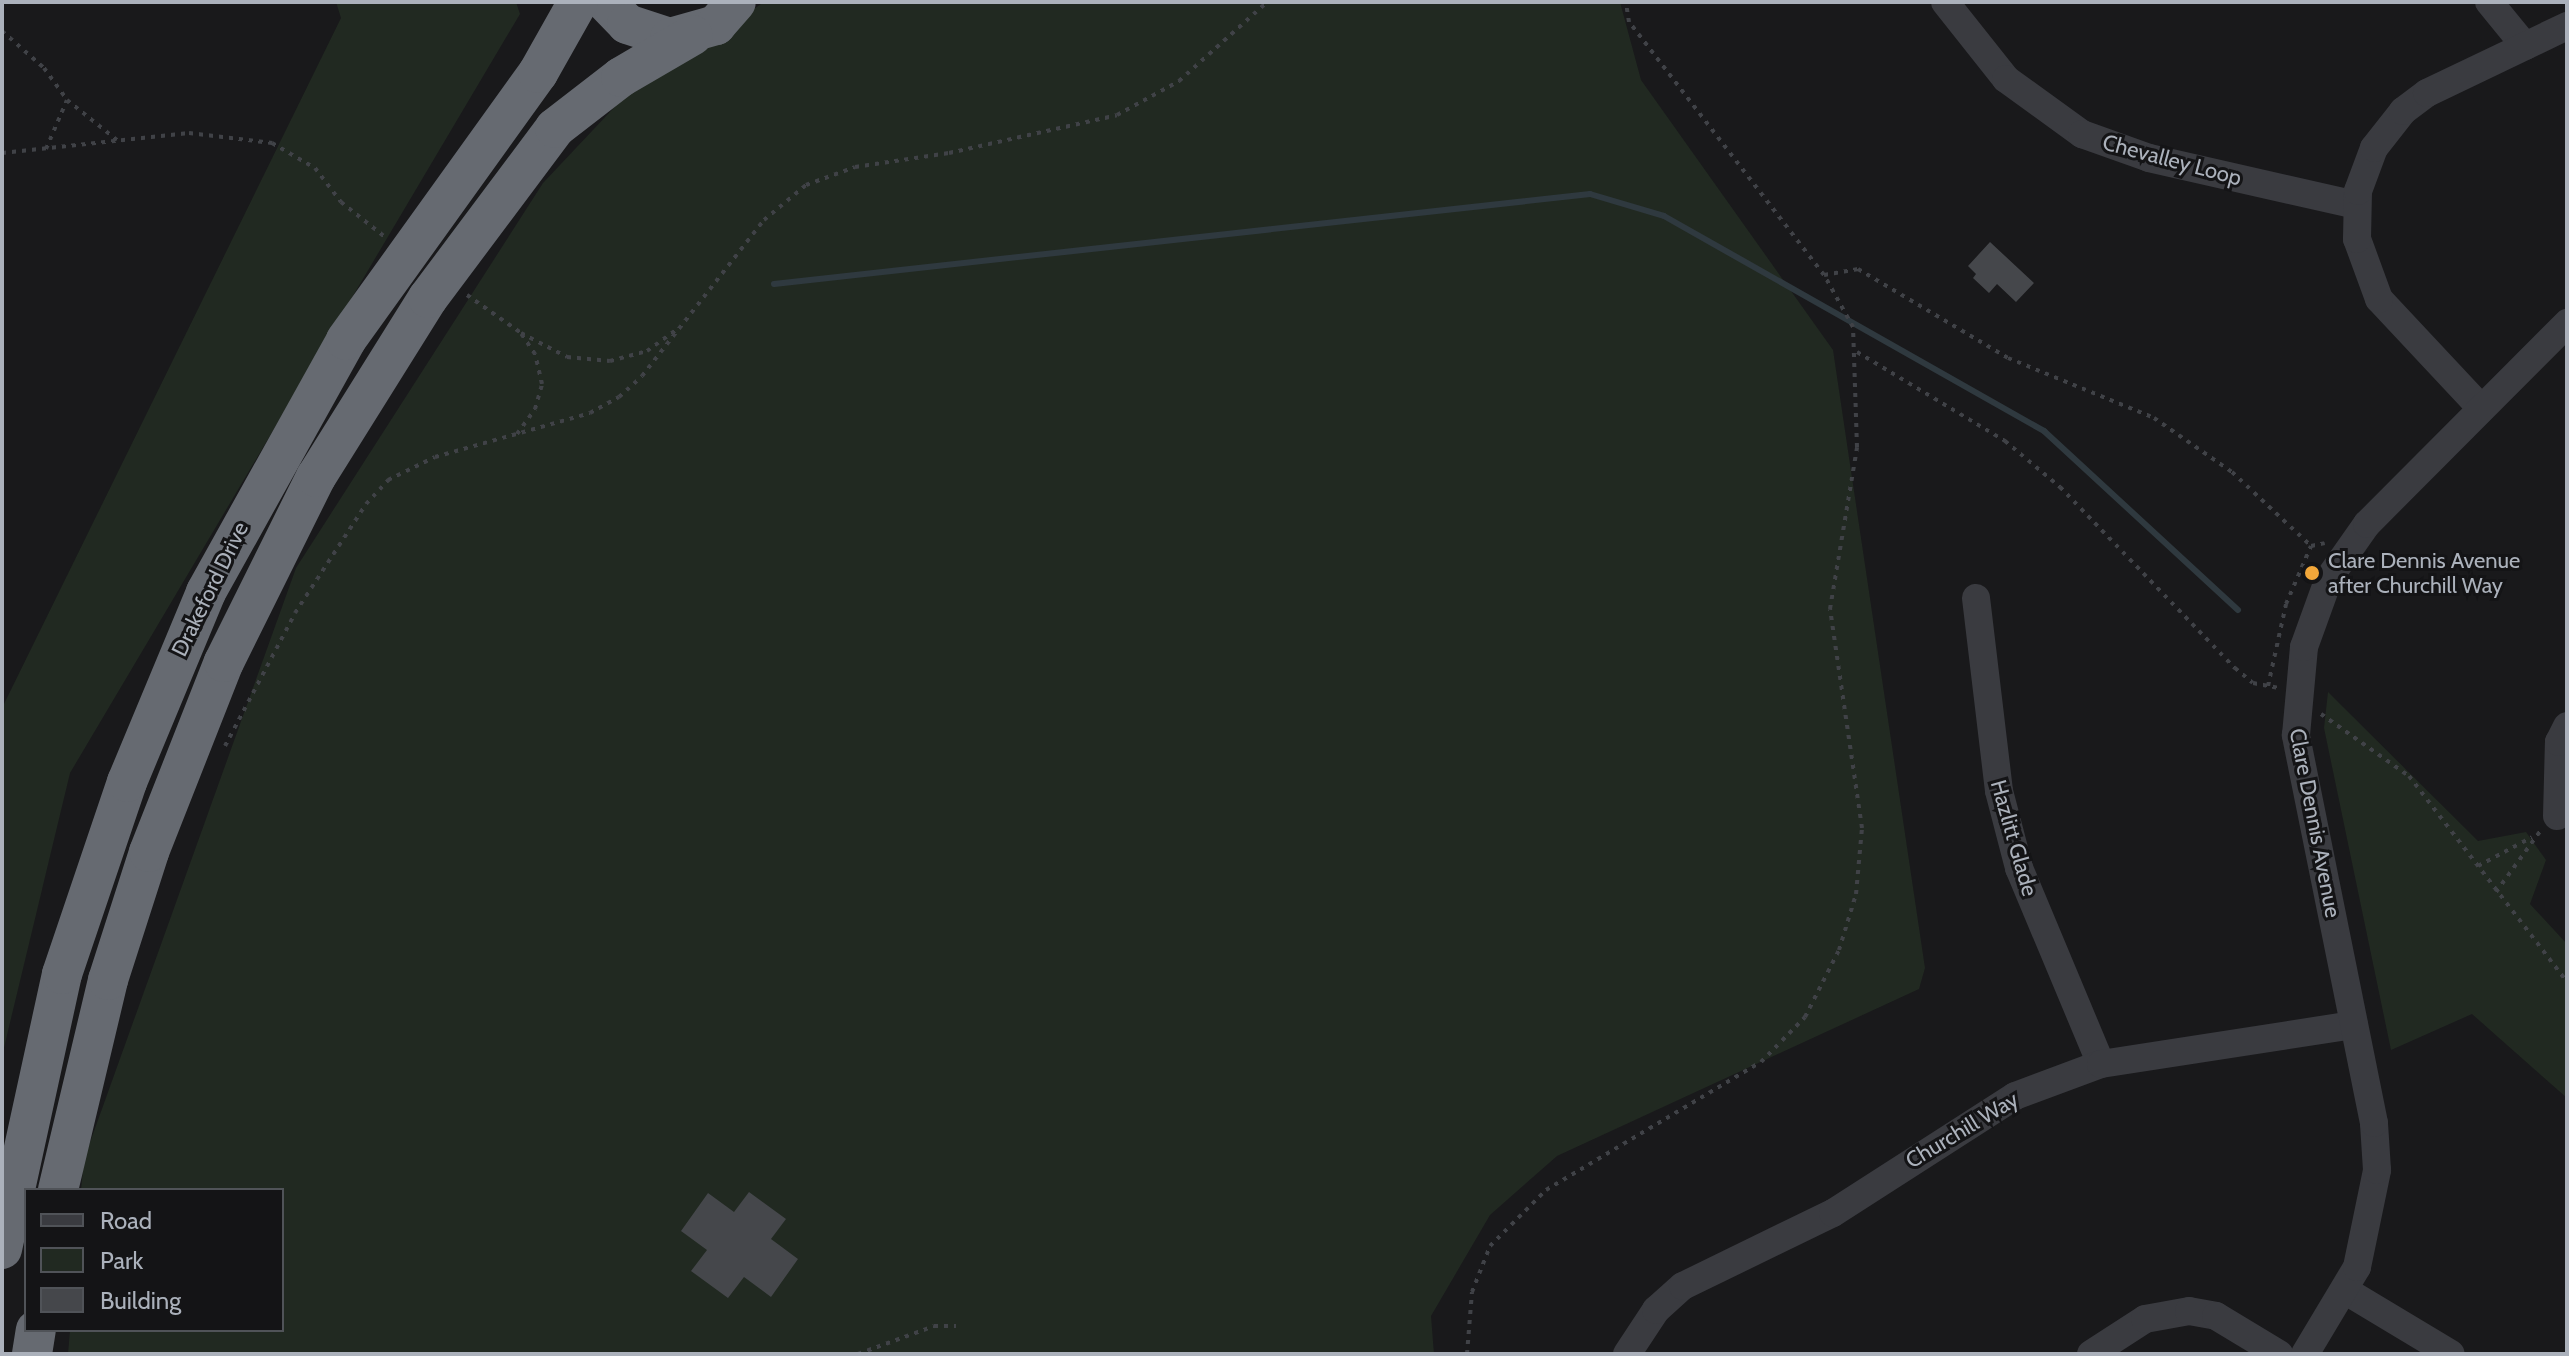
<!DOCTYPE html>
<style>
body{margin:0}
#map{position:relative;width:2569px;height:1356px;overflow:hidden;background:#19191b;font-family:Cabin,sans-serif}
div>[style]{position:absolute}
.green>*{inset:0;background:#212921}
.stream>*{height:6px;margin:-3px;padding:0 3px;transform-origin:3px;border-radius:3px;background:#2f393f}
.building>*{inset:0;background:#45474b}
.path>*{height:4px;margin-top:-2px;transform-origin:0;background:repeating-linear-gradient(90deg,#404247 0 4px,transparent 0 10px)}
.minor>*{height:28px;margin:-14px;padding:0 14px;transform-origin:14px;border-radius:14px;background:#3a3b40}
.highway>*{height:40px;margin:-20px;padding:0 20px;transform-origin:20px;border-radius:20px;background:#666a71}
.dots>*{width:22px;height:22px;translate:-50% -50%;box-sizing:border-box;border:4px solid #141416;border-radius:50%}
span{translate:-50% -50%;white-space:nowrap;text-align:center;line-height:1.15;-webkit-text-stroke:6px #141416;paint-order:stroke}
.street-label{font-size:22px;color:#abb1bb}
.poi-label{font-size:22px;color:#abb1bb}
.left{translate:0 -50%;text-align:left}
.frame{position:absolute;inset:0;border:4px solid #abb1bb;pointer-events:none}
.legend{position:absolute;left:24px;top:1188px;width:260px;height:144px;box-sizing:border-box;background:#141416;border:2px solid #505358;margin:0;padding:10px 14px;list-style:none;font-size:24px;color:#abb1bb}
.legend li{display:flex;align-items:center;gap:16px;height:40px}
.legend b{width:40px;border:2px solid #505358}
</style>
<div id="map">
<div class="green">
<div style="clip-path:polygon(336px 2px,516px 2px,520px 14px,70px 773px,2px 1056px,2px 708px,341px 18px)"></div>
<div style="clip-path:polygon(764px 2px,1620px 2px,1641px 80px,1833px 350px,1925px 968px,1919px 989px,1557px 1156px,1490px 1215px,1431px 1316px,1434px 1354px,68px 1354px,70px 1330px,282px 1330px,282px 1190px,81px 1190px,84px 1159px,296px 568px,543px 183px,625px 96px)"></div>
<div style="clip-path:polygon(2328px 692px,2478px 841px,2526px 832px,2546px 860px,2530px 904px,2567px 944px,2567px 1098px,2472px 1014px,2391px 1050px,2324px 728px)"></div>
</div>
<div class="stream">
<div style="left:774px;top:284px;width:821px;rotate:-6.29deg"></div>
<div style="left:1590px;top:194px;width:77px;rotate:16.6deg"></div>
<div style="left:1664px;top:216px;width:437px;rotate:29.5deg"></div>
<div style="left:2044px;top:431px;width:264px;rotate:42.7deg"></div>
</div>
<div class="building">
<div style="clip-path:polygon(1990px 242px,2034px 283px,2016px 302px,1997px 284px,1989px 293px,1973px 278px,1976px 274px,1968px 266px)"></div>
<div style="clip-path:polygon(749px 1192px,786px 1219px,771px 1239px,798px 1259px,771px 1297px,744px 1277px,728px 1298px,691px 1271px,707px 1250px,681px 1231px,708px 1193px,734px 1212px)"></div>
</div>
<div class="path">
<div style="left:2px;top:31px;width:56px;rotate:41.4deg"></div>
<div style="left:44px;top:68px;width:39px;rotate:54deg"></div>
<div style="left:46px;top:149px;width:53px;rotate:-66.8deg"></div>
<div style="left:67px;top:100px;width:64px;rotate:38.7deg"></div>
<div style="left:2px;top:153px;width:188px;rotate:-6.1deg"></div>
<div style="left:189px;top:133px;width:84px;rotate:6.9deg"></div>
<div style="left:272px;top:143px;width:50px;rotate:30.2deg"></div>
<div style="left:315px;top:168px;width:43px;rotate:52.6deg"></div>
<div style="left:341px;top:202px;width:56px;rotate:38.5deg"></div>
<div style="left:1824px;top:275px;width:35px;rotate:-10deg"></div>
<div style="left:1858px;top:269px;width:174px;rotate:30.7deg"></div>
<div style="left:2008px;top:358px;width:158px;rotate:22.3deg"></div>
<div style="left:2154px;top:418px;width:95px;rotate:34.7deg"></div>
<div style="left:2232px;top:472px;width:108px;rotate:43.1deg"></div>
<div style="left:467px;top:295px;width:66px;rotate:35.1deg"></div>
<div style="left:1857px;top:352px;width:173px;rotate:31deg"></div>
<div style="left:2005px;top:441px;width:72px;rotate:39.9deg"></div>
<div style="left:2060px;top:487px;width:252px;rotate:46deg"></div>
<div style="left:2235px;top:668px;width:23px;rotate:40deg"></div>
<div style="left:2253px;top:683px;width:25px;rotate:11deg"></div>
<div style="left:517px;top:434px;width:31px;rotate:-54deg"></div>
<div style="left:535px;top:409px;width:26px;rotate:-74deg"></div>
<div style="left:542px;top:384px;width:31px;rotate:-103deg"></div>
<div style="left:535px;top:354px;width:25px;rotate:-124deg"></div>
<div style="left:521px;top:333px;width:52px;rotate:27.6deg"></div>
<div style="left:567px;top:357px;width:43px;rotate:5.3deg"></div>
<div style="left:610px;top:361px;width:38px;rotate:-15deg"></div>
<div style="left:647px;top:351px;width:36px;rotate:-36deg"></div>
<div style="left:2268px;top:686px;width:84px;rotate:-77.6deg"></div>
<div style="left:2286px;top:604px;width:63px;rotate:-66.7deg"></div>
<div style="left:2311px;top:546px;width:14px;rotate:-12deg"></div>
<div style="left:2321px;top:714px;width:108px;rotate:35.2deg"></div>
<div style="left:2409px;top:776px;width:260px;rotate:52.5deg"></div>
<div style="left:225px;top:746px;width:150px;rotate:-62.2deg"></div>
<div style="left:295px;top:613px;width:130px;rotate:-56.9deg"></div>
<div style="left:366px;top:504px;width:33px;rotate:-47deg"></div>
<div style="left:388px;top:480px;width:52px;rotate:-26.1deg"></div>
<div style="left:435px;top:457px;width:161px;rotate:-15.8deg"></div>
<div style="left:590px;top:413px;width:33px;rotate:-29deg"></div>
<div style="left:619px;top:397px;width:31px;rotate:-42deg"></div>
<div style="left:642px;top:376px;width:198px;rotate:-52deg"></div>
<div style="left:764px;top:220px;width:55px;rotate:-39.8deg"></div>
<div style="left:806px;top:185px;width:52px;rotate:-20.2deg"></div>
<div style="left:855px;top:167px;width:95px;rotate:-8.5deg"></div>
<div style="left:949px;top:153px;width:172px;rotate:-12.7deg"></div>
<div style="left:1117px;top:115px;width:71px;rotate:-28.7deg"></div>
<div style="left:1179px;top:81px;width:118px;rotate:-41.9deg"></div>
<div style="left:2478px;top:866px;width:61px;rotate:-28.2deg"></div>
<div style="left:2496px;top:892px;width:77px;rotate:-54deg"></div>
<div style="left:858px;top:1354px;width:81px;rotate:-20.2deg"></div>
<div style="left:934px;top:1326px;width:22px"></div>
<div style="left:1467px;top:1354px;width:62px;rotate:-85.4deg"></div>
<div style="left:1472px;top:1292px;width:49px;rotate:-68.6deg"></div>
<div style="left:1490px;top:1246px;width:79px;rotate:-45deg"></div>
<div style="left:1546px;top:1190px;width:250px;rotate:-30.8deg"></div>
<div style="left:1761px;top:1062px;width:63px;rotate:-45.6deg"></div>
<div style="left:1805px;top:1017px;width:75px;rotate:-63.1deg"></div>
<div style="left:1839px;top:950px;width:59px;rotate:-73.1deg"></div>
<div style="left:1856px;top:894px;width:66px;rotate:-84.8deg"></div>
<div style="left:1862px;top:828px;width:221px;rotate:-98.3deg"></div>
<div style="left:1830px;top:609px;width:164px;rotate:-80.5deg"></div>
<div style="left:1857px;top:447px;width:120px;rotate:-91.9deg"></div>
<div style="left:1853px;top:327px;width:60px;rotate:-119.1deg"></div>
<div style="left:1824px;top:275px;width:319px;rotate:-127.6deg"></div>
<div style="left:1629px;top:22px;width:20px;rotate:-99deg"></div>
</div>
<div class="minor">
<div style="left:1945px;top:2px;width:98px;rotate:51.6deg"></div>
<div style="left:2006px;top:79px;width:94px;rotate:35.9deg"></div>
<div style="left:2082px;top:134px;width:71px;rotate:19.7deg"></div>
<div style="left:2149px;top:158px;width:212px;rotate:12.8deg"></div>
<div style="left:2489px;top:2px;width:57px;rotate:50.7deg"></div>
<div style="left:2481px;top:408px;width:149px;rotate:-133.1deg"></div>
<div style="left:2379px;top:299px;width:64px;rotate:-110.1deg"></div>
<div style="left:2357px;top:239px;width:48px;rotate:-88.8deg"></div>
<div style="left:2358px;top:191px;width:46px;rotate:-69.6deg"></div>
<div style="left:2374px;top:148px;width:47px;rotate:-51.9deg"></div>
<div style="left:2403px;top:111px;width:30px;rotate:-37deg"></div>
<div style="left:2427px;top:93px;width:155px;rotate:-25.6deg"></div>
<div style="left:1976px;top:598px;width:194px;rotate:83.2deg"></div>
<div style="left:1999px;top:791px;width:80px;rotate:75.4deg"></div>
<div style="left:2019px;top:868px;width:212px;rotate:67.3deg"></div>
<div style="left:2557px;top:816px;width:74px;rotate:-88.5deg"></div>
<div style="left:2559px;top:742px;width:18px;rotate:-63deg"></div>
<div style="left:2346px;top:1291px;width:122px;rotate:31deg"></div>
<div style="left:1627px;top:1354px;width:53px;rotate:-56.6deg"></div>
<div style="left:1656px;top:1310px;width:36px;rotate:-42deg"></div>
<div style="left:1683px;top:1286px;width:167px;rotate:-26deg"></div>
<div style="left:1833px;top:1213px;width:216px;rotate:-32.7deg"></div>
<div style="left:2015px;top:1096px;width:92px;rotate:-20.4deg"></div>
<div style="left:2101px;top:1064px;width:256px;rotate:-8.8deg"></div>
<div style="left:2091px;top:1354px;width:64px;rotate:-32.9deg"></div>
<div style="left:2145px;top:1319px;width:45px;rotate:-10.3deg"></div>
<div style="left:2189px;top:1311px;width:27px;rotate:10deg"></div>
<div style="left:2216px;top:1316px;width:74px;rotate:31.1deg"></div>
<div style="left:2305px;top:1354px;width:101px;rotate:-59.1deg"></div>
<div style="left:2357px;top:1267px;width:99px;rotate:-78.3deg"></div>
<div style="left:2377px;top:1170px;width:47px;rotate:-93.7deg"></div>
<div style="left:2374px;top:1123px;width:396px;rotate:-101.4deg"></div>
<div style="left:2296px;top:735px;width:88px;rotate:-84.8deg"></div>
<div style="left:2304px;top:647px;width:73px;rotate:-70.1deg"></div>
<div style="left:2329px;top:578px;width:66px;rotate:-54.9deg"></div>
<div style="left:2367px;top:524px;width:284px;rotate:-45.1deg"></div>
</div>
<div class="highway">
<div style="left:606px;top:2px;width:30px;rotate:46deg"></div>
<div style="left:627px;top:24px;width:45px;rotate:18deg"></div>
<div style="left:670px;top:38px;width:48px;rotate:-15.8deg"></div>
<div style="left:716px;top:25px;width:30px;rotate:-49deg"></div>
<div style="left:58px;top:1190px;width:216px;rotate:-76.6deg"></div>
<div style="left:108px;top:980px;width:134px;rotate:-72.2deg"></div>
<div style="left:149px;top:852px;width:204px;rotate:-68.5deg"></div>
<div style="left:224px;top:662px;width:207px;rotate:-63.6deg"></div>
<div style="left:316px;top:477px;width:211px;rotate:-58deg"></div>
<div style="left:428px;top:298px;width:212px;rotate:-53.2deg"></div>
<div style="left:555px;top:128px;width:83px;rotate:-37.7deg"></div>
<div style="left:621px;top:77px;width:83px;rotate:-30.3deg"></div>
<div style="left:2px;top:1249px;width:281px;rotate:-77.7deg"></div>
<div style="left:62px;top:974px;width:203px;rotate:-71.3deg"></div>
<div style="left:127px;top:782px;width:206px;rotate:-67.4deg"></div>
<div style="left:206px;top:592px;width:288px;rotate:-60.9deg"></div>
<div style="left:346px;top:340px;width:329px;rotate:-54.3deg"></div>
<div style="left:538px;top:73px;width:81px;rotate:-60.6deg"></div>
<div style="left:32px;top:1354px;width:24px;rotate:-81deg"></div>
</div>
<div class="dots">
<div style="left:2312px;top:573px;background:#f2a73a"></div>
</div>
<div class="street-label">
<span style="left:2172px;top:160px;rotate:15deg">Chevalley Loop</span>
<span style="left:210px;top:589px;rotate:-64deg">Drakeford Drive</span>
<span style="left:2315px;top:823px;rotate:79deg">Clare Dennis Avenue</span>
<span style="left:2014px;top:838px;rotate:74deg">Hazlitt Glade</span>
<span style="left:1962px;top:1130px;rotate:-31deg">Churchill Way</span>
</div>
<div class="poi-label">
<span class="left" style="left:2328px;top:573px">Clare Dennis Avenue<br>after Churchill Way</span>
</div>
<div class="frame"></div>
<ul class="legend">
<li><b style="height:10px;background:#3a3b40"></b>Road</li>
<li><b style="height:22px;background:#212921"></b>Park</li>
<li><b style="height:22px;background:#45474b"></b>Building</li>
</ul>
</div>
